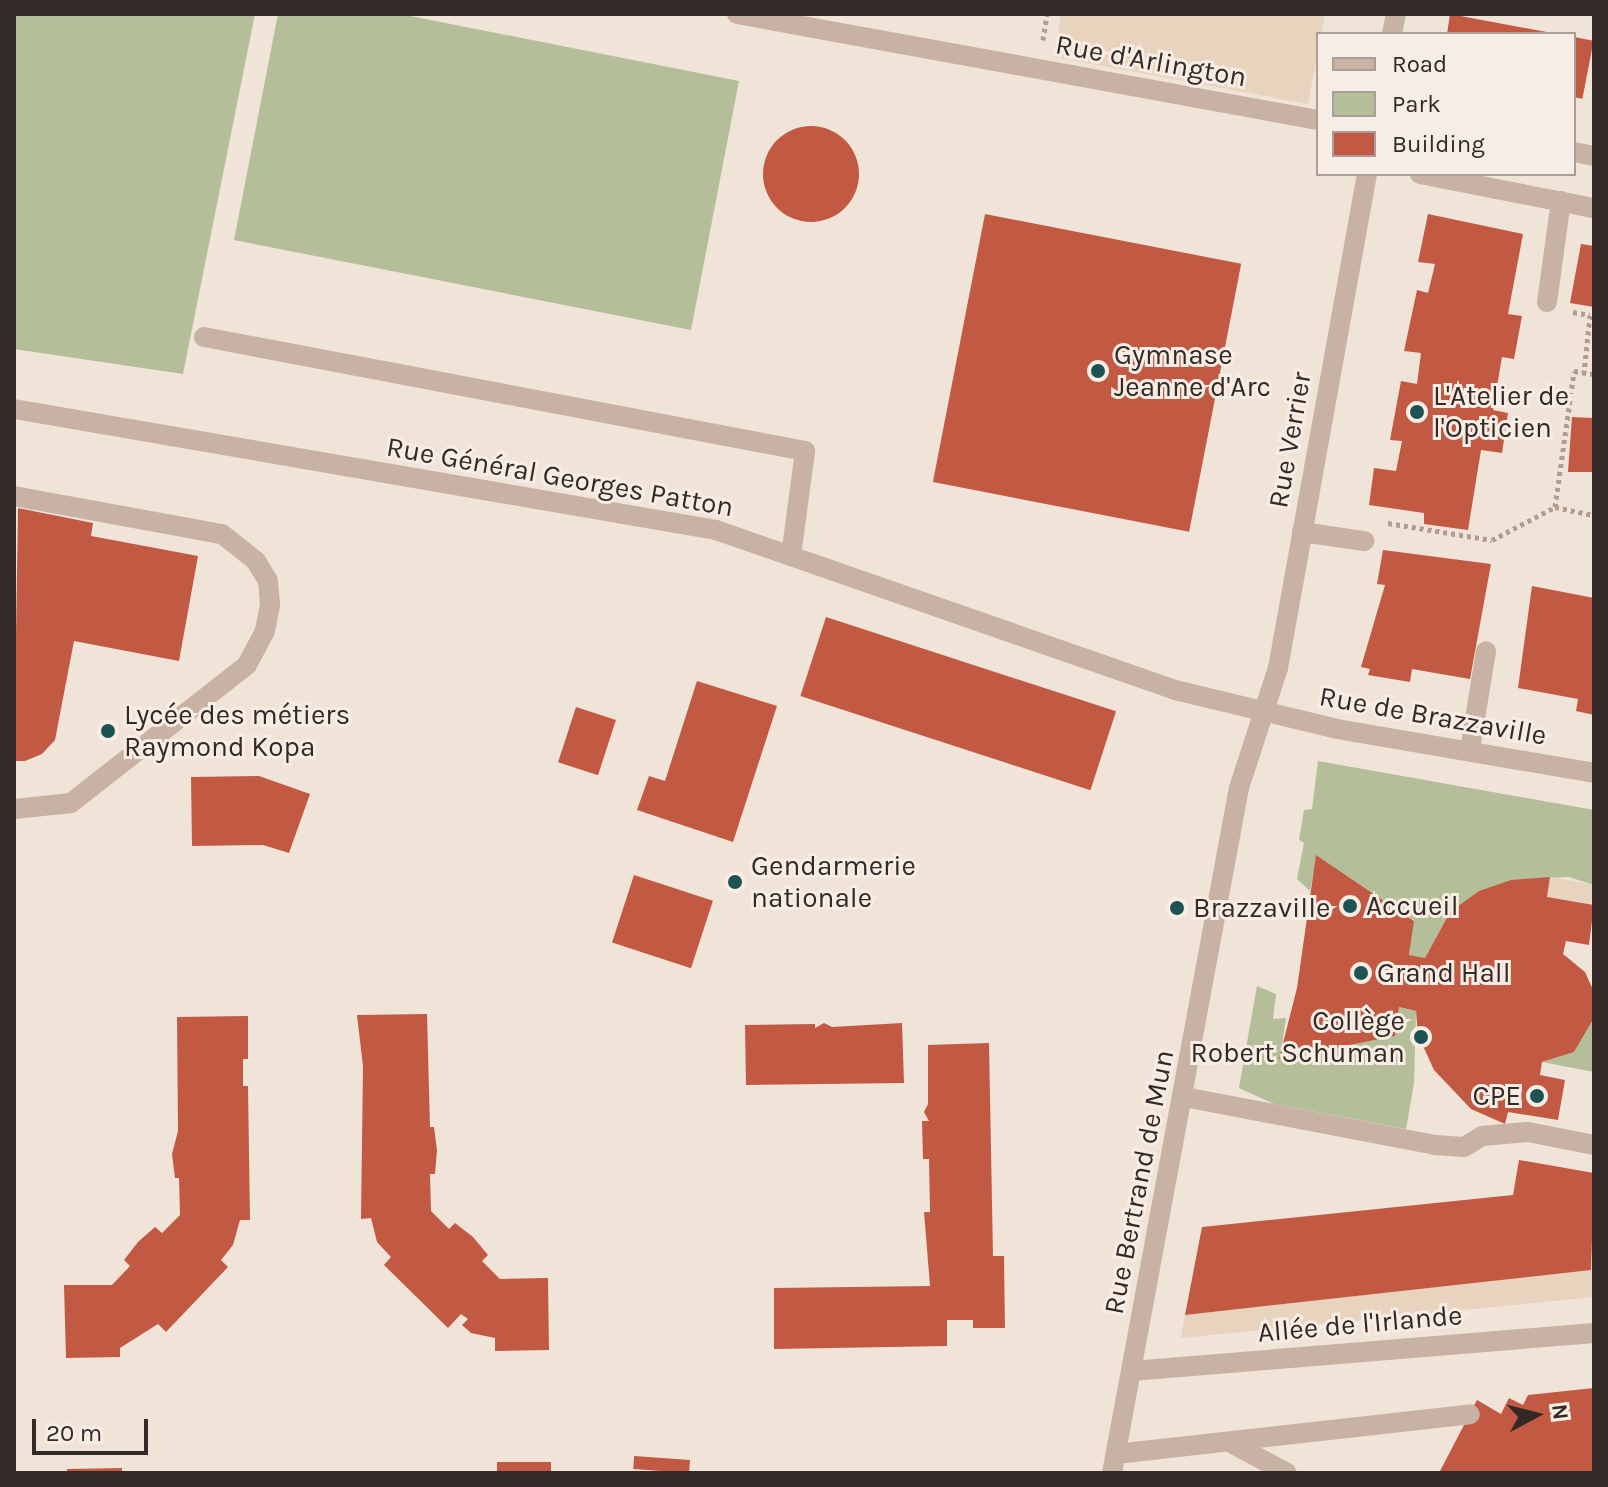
<!DOCTYPE html>
<meta charset="utf-8">
<style>
body{margin:0}
#map{position:relative;width:1608px;height:1487px;overflow:hidden;background:#f0e3d8;font-family:Karla,sans-serif}
div>[style]{position:absolute}
.green>*{inset:0;background:#b4be98}
.plaza>*{inset:0;background:#e8d3bf;transform-origin:0 0}
.building>*{inset:0;background:#c25a43;transform-origin:0 0}
.round{border-radius:50%}
.path>*{height:5px;margin-top:-2.5px;transform-origin:0;background:repeating-linear-gradient(90deg,#b39c8f 0 4px,transparent 0 8px)}
.minor>*{height:20px;margin:-10px;padding:0 10px;transform-origin:10px;border-radius:10px;background:#c7b2a4}
.dots>*{width:22px;height:22px;translate:-50% -50%;box-sizing:border-box;border:4px solid #f8ede4;border-radius:50%}
span{translate:-50% -50%;white-space:nowrap;text-align:center;line-height:1.15;-webkit-text-stroke:6px #f8ede4;paint-order:stroke}
.street-label{font-size:28px;color:#332926}
.poi-label{font-size:28px;color:#332926}
.left{translate:0 -50%;text-align:left}
.right{translate:-100% -50%;text-align:right}
.frame{position:absolute;inset:0;border:16px solid #332926;pointer-events:none}
.legend{position:absolute;left:1316px;top:32px;width:260px;height:144px;box-sizing:border-box;background:#f8ede4;border:2px solid #a99f98;margin:0;padding:10px 14px;list-style:none;font-size:24px;color:#332926}
.legend li{display:flex;align-items:center;gap:16px;height:40px}
.legend b{width:40px;border:2px solid #a99f98}
.north{position:absolute;left:1496px;top:1375px;width:80px;height:80px;-webkit-text-stroke:6px #f8ede4;paint-order:stroke;rotate:83deg;font-size:22px;font-weight:700;line-height:32px;text-align:center;color:#332926}
.north::after{content:'';display:block;margin:auto;width:28px;height:36px;background:#332926;clip-path:polygon(50% 0,100% 100%,50% 72%,0 100%)}
.scale{position:absolute;left:32px;top:1419px;width:116px;height:36px;box-sizing:border-box;border:4px solid #332926;border-top:0;padding-left:10px;font-size:24px;line-height:28px;white-space:nowrap;color:#332926;-webkit-text-stroke:6px #f8ede4;paint-order:stroke}
</style>
<div id="map">
<div class="green">
<div style="clip-path:polygon(14px 14px,255px 14px,183px 374px,14px 349px)"></div>
<div style="clip-path:polygon(278px 14px,400px 14px,739px 81px,691px 330px,234px 240px)"></div>
<div style="clip-path:polygon(1318px 761px,1594px 810px,1594px 885px,1569px 877px,1511px 880px,1450px 912px,1425px 958px,1409px 955px,1414px 920px,1317px 856px,1310px 891px,1297px 879px,1304px 843px,1299px 840px,1304px 810px,1312px 809px)"></div>
<div style="clip-path:polygon(1257px 986px,1276px 994px,1273px 1019px,1286px 1018px,1280px 1059px,1394px 1036px,1399px 1007px,1416px 1011px,1414px 1083px,1406px 1129px,1274px 1104px,1239px 1088px)"></div>
<div style="clip-path:polygon(1594px 1018px,1594px 1072px,1542px 1062px,1574px 1052px)"></div>
</div>
<div class="plaza">
<div style="clip-path:polygon(1061px 14px,1325px 14px,1308px 104px,1054px 57px)"></div>
<div style="left:1550px;top:877px;width:45px;height:20px;rotate:10deg"></div>
<div style="clip-path:polygon(1594px 1252px,1594px 1297px,1181px 1338px,1185px 1315px,1590px 1270px)"></div>
</div>
<div class="building">
<div style="clip-path:polygon(1450px 14px,1552px 33px,1552px 34px,1447px 34px)"></div>
<div style="left:1574px;top:37px;width:20px;height:59px;rotate:11deg"></div>
<div class="round" style="left:763px;top:126px;width:96px;height:96px"></div>
<div style="left:985px;top:214px;width:261px;height:273px;rotate:11deg"></div>
<div style="clip-path:polygon(1428px 214px,1523px 234px,1508px 314px,1522px 316px,1514px 359px,1502px 357px,1493px 410px,1508px 413px,1502px 453px,1481px 450px,1468px 530px,1424px 524px,1424px 513px,1369px 505px,1374px 468px,1396px 471px,1402px 441px,1390px 440px,1401px 381px,1417px 384px,1421px 353px,1404px 351px,1417px 290px,1428px 293px,1435px 264px,1418px 262px)"></div>
<div style="clip-path:polygon(1581px 244px,1594px 246px,1594px 307px,1570px 303px)"></div>
<div style="clip-path:polygon(1572px 417px,1594px 418px,1594px 472px,1568px 472px)"></div>
<div style="clip-path:polygon(18px 508px,93px 523px,91px 536px,198px 556px,179px 661px,74px 641px,55px 740px,42px 754px,25px 761px,14px 761px)"></div>
<div style="clip-path:polygon(1383px 550px,1491px 564px,1470px 679px,1412px 669px,1410px 682px,1368px 675px,1370px 669px,1361px 667px,1385px 585px,1377px 584px)"></div>
<div style="clip-path:polygon(1532px 586px,1594px 598px,1594px 715px,1576px 711px,1578px 699px,1518px 688px)"></div>
<div style="left:826px;top:617px;width:305px;height:83px;rotate:18deg"></div>
<div style="clip-path:polygon(697px 681px,777px 706px,733px 842px,637px 810px,649px 776px,665px 781px)"></div>
<div style="left:576px;top:707px;width:42px;height:58px;rotate:18deg"></div>
<div style="clip-path:polygon(259px 776px,310px 794px,289px 853px,263px 845px,192px 846px,191px 777px)"></div>
<div style="clip-path:polygon(1316px 855px,1414px 921px,1409px 955px,1425px 958px,1450px 912px,1479px 891px,1511px 880px,1550px 877px,1547px 897px,1594px 905px,1589px 945px,1566px 941px,1563px 954px,1585px 972px,1594px 992px,1594px 1018px,1574px 1052px,1542px 1062px,1540px 1075px,1565px 1080px,1558px 1120px,1508px 1112px,1505px 1124px,1471px 1109px,1434px 1070px,1418px 1035px,1416px 1011px,1399px 1007px,1395px 1036px,1279px 1059px,1297px 988px)"></div>
<div style="left:634px;top:875px;width:83px;height:71px;rotate:18deg"></div>
<div style="clip-path:polygon(427px 1014px,430px 1127px,434px 1127px,437px 1150px,435px 1174px,430px 1174px,431px 1211px,449px 1229px,455px 1223px,473px 1237px,488px 1255px,482px 1261px,500px 1279px,548px 1278px,549px 1350px,495px 1351px,495px 1338px,471px 1333px,462px 1325px,468px 1319px,461px 1314px,448px 1328px,384px 1265px,391px 1257px,377px 1242px,371px 1218px,361px 1219px,363px 1066px,357px 1015px)"></div>
<div style="clip-path:polygon(248px 1016px,248px 1059px,243px 1059px,243px 1086px,248px 1086px,250px 1220px,240px 1220px,233px 1245px,221px 1260px,228px 1267px,166px 1332px,158px 1324px,120px 1348px,120px 1357px,66px 1358px,64px 1285px,112px 1285px,130px 1266px,124px 1260px,138px 1242px,155px 1227px,162px 1233px,180px 1215px,179px 1178px,175px 1178px,172px 1154px,178px 1131px,177px 1017px)"></div>
<div style="clip-path:polygon(824px 1023px,832px 1027px,902px 1023px,904px 1083px,746px 1085px,745px 1025px,815px 1024px,815px 1028px)"></div>
<div style="clip-path:polygon(989px 1043px,993px 1256px,1004px 1256px,1005px 1328px,973px 1328px,973px 1320px,947px 1320px,947px 1346px,774px 1349px,774px 1288px,930px 1286px,924px 1212px,930px 1212px,929px 1159px,923px 1159px,922px 1121px,929px 1121px,924px 1112px,928px 1104px,928px 1045px)"></div>
<div style="clip-path:polygon(1519px 1160px,1594px 1173px,1591px 1270px,1185px 1315px,1202px 1227px,1513px 1195px)"></div>
<div style="clip-path:polygon(1594px 1388px,1594px 1473px,1439px 1473px,1477px 1400px,1501px 1414px,1509px 1398px,1523px 1405px,1528px 1395px)"></div>
<div style="left:690px;top:1460px;width:13px;height:56px;rotate:94deg"></div>
<div style="left:551px;top:1462px;width:11px;height:54px;rotate:90deg"></div>
<div style="clip-path:polygon(122px 1468px,122px 1473px,67px 1473px,67px 1469px)"></div>
</div>
<div class="path">
<div style="left:1043px;top:40px;width:26px;rotate:-81deg"></div>
<div style="left:1573px;top:312px;width:17px;rotate:10deg"></div>
<div style="left:1590px;top:315px;width:58px;rotate:95.9deg"></div>
<div style="left:1555px;top:507px;width:40px;rotate:12deg"></div>
<div style="left:1388px;top:523px;width:105px;rotate:9.3deg"></div>
<div style="left:1492px;top:540px;width:71px;rotate:-27.6deg"></div>
<div style="left:1555px;top:507px;width:137px;rotate:-82deg"></div>
<div style="left:1574px;top:371px;width:20px;rotate:9deg"></div>
</div>
<div class="minor">
<div style="left:737px;top:14px;width:591px;rotate:10.34deg"></div>
<div style="left:1392px;top:34px;width:20px;rotate:-79deg"></div>
<div style="left:1574px;top:152px;width:20px;rotate:11deg"></div>
<div style="left:1420px;top:174px;width:177px;rotate:11.1deg"></div>
<div style="left:1547px;top:302px;width:102px;rotate:-82.1deg"></div>
<div style="left:204px;top:337px;width:612px;rotate:10.74deg"></div>
<div style="left:805px;top:451px;width:106px;rotate:97.6deg"></div>
<div style="left:14px;top:409px;width:712px;rotate:9.78deg"></div>
<div style="left:716px;top:530px;width:486px;rotate:19.2deg"></div>
<div style="left:1175px;top:690px;width:167px;rotate:13.5deg"></div>
<div style="left:1337px;top:729px;width:261px;rotate:9.7deg"></div>
<div style="left:14px;top:496px;width:211px;rotate:10.4deg"></div>
<div style="left:222px;top:534px;width:43px;rotate:38.5deg"></div>
<div style="left:256px;top:561px;width:23px;rotate:59deg"></div>
<div style="left:268px;top:581px;width:24px;rotate:85deg"></div>
<div style="left:270px;top:605px;width:26px;rotate:101deg"></div>
<div style="left:265px;top:631px;width:38px;rotate:118deg"></div>
<div style="left:247px;top:665px;width:224px;rotate:141.9deg"></div>
<div style="left:71px;top:803px;width:57px;rotate:174deg"></div>
<div style="left:1302px;top:532px;width:63px;rotate:8.3deg"></div>
<div style="left:1470px;top:749px;width:99px;rotate:-80.7deg"></div>
<div style="left:1184px;top:1097px;width:256px;rotate:10.8deg"></div>
<div style="left:1435px;top:1145px;width:29px;rotate:4deg"></div>
<div style="left:1464px;top:1147px;width:21px;rotate:-31deg"></div>
<div style="left:1482px;top:1136px;width:46px;rotate:-5deg"></div>
<div style="left:1528px;top:1132px;width:67px;rotate:11.1deg"></div>
<div style="left:1132px;top:1371px;width:464px;rotate:-4.7deg"></div>
<div style="left:1233px;top:1444px;width:61px;rotate:28.2deg"></div>
<div style="left:1116px;top:1454px;width:356px;rotate:-6.4deg"></div>
<div style="left:1112px;top:1473px;width:697px;rotate:-79.5deg"></div>
<div style="left:1239px;top:788px;width:126px;rotate:-72deg"></div>
<div style="left:1278px;top:668px;width:502px;rotate:-79.79deg"></div>
</div>
<div class="dots">
<div style="left:1098px;top:371px;background:#1d5353"></div>
<div style="left:1417px;top:412px;background:#1d5353"></div>
<div style="left:108px;top:731px;background:#1d5353"></div>
<div style="left:735px;top:882px;background:#1d5353"></div>
<div style="left:1350px;top:906px;background:#1d5353"></div>
<div style="left:1177px;top:908px;background:#1d5353"></div>
<div style="left:1361px;top:973px;background:#1d5353"></div>
<div style="left:1421px;top:1037px;background:#1d5353"></div>
<div style="left:1537px;top:1096px;background:#1d5353"></div>
</div>
<div class="street-label">
<span style="left:1151px;top:61px;rotate:10deg">Rue d'Arlington</span>
<span style="left:1290px;top:440px;rotate:-80deg">Rue Verrier</span>
<span style="left:560px;top:477px;rotate:10deg">Rue Général Georges Patton</span>
<span style="left:1433px;top:716px;rotate:10deg">Rue de Brazzaville</span>
<span style="left:1139px;top:1182px;rotate:-79deg">Rue Bertrand de Mun</span>
<span style="left:1360px;top:1324px;rotate:-5deg">Allée de l'Irlande</span>
</div>
<div class="poi-label">
<span class="left" style="left:1114px;top:371px">Gymnase<br>Jeanne d'Arc</span>
<span class="left" style="left:1433px;top:412px">L'Atelier de<br>l'Opticien</span>
<span class="left" style="left:124px;top:731px">Lycée des métiers<br>Raymond Kopa</span>
<span class="left" style="left:751px;top:882px">Gendarmerie<br>nationale</span>
<span class="left" style="left:1366px;top:906px">Accueil</span>
<span class="left" style="left:1193px;top:908px">Brazzaville</span>
<span class="left" style="left:1377px;top:973px">Grand Hall</span>
<span class="right" style="left:1405px;top:1037px">Collège<br>Robert Schuman</span>
<span class="right" style="left:1521px;top:1096px">CPE</span>
</div>
<div class="frame"></div>
<ul class="legend">
<li><b style="height:10px;background:#c7b2a4"></b>Road</li>
<li><b style="height:22px;background:#b4be98"></b>Park</li>
<li><b style="height:22px;background:#c25a43"></b>Building</li>
</ul>
<div class="north">N</div>
<div class="scale">20 m</div>
</div>
